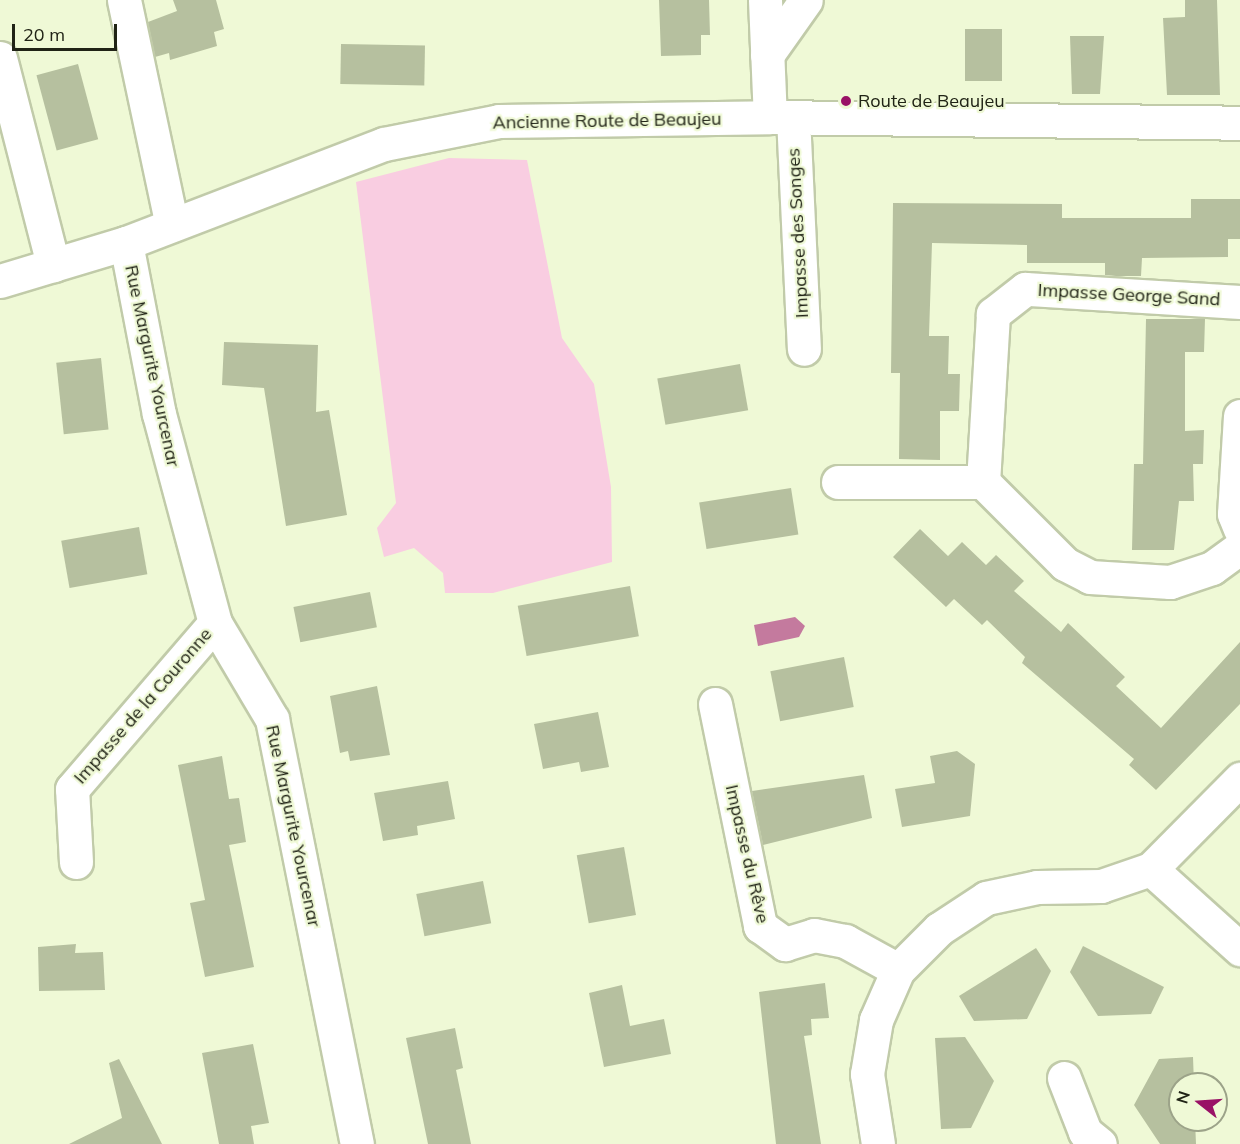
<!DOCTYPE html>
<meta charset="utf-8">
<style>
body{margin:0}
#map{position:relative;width:1240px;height:1144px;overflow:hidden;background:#eff9d6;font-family:Mulish,sans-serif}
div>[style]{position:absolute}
.green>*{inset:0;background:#f9cde1}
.water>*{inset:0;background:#c47a9e}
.building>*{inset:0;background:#b6c09f;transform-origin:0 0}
.roads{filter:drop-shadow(2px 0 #c1cba9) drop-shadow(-2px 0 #c1cba9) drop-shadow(0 2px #c1cba9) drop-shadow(0 -2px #c1cba9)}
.minor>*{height:33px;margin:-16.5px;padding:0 16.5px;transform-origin:16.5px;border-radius:16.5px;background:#fff}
.dots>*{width:16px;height:16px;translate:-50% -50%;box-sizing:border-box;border:3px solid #eff9d6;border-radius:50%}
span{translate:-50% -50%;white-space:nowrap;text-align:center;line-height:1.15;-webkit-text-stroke:4.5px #eff9d6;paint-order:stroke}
.poi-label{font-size:18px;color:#202316}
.left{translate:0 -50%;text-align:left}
.street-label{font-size:18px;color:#202316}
.north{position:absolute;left:1168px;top:1072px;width:60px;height:60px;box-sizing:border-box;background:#eff9d6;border:2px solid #9ca389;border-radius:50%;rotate:287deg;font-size:16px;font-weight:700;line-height:24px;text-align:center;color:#202316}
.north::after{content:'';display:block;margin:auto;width:21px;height:27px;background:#991266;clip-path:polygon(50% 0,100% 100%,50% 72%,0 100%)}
.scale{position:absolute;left:12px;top:24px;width:105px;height:27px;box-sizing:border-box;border:3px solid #202316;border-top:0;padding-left:8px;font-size:18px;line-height:21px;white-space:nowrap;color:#202316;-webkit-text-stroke:4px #eff9d6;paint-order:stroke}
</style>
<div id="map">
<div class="green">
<div style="clip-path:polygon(449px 158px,527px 160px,562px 338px,594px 384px,611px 487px,612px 562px,493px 593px,445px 593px,443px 573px,414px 548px,384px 557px,377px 528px,396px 503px,356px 182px)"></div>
</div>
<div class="water">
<div style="clip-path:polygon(795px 617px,805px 626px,799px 637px,758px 646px,754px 625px)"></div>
</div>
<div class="building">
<div style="clip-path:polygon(173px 0,216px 0,224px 29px,214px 32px,217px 46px,170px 60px,169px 53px,155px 57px,148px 22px,177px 11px)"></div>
<div style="clip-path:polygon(659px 0,709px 0,710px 35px,701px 35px,701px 55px,661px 56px)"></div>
<div style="clip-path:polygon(1185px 0,1217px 0,1220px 95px,1167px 95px,1163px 18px,1185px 17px)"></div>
<div style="left:965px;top:29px;width:37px;height:52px"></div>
<div style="clip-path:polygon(1070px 36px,1104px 36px,1100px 94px,1072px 94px)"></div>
<div style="left:341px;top:44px;width:84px;height:40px;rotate:1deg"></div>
<div style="left:78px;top:64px;width:78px;height:43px;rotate:75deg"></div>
<div style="clip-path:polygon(1191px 199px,1240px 199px,1240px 239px,1228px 239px,1228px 257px,1142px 258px,1141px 276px,1116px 276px,1105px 275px,1105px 263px,1027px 263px,1027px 245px,932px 243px,929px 336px,949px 336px,948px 374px,960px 374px,959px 411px,940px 411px,940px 460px,899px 459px,900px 373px,891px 373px,893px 203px,1062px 204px,1062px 218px,1191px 218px)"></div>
<div style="clip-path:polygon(1146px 319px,1205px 319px,1204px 352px,1185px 352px,1185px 431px,1204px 430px,1203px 464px,1193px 464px,1194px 501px,1179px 501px,1174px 550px,1132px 550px,1134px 464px,1143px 464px)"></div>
<div style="clip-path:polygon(224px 342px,318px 345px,316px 412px,329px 410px,347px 515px,286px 526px,264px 388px,222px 385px)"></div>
<div style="left:101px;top:358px;width:72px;height:45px;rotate:84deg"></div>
<div style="left:740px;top:364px;width:47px;height:84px;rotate:80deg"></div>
<div style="left:791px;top:488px;width:47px;height:93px;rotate:81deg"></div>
<div style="left:139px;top:527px;width:48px;height:79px;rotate:80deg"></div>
<div style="clip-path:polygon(920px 529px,948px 556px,962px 542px,986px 565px,996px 555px,1024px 581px,1014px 591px,1061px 632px,1068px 623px,1125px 677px,1116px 686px,1161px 728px,1240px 642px,1240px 704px,1156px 790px,1129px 765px,1134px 759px,1022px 663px,1025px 657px,987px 620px,982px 625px,954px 599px,946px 607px,893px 557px)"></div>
<div style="left:630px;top:586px;width:51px;height:114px;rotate:80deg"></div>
<div style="left:370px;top:592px;width:36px;height:78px;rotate:79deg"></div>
<div style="left:844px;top:657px;width:51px;height:75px;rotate:79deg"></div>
<div style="clip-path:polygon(377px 686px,390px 755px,350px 761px,348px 751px,340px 753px,330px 696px)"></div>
<div style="clip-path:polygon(598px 712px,609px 767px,581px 772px,579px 762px,543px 769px,534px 724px)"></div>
<div style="clip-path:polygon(957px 751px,975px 764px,970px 816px,902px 827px,895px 789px,935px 783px,930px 756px)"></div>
<div style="clip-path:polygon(222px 756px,229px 799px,239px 798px,246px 842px,229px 845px,254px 967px,205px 977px,190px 903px,205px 900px,178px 765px)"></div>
<div style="clip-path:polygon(864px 775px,872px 818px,763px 845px,752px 791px)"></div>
<div style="clip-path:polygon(448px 781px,455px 819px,417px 826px,418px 835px,383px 841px,374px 793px)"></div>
<div style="left:624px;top:847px;width:69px;height:48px;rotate:80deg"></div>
<div style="left:483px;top:881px;width:43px;height:68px;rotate:79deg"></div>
<div style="clip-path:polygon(76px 944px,75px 953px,103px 952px,105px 990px,39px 991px,38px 947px)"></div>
<div style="clip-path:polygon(1083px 946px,1164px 987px,1151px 1014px,1098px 1016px,1070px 972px)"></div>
<div style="clip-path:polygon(1036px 948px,1051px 971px,1027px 1019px,974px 1021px,959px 996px)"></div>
<div style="clip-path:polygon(825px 983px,829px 1018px,811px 1019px,812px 1035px,804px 1036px,821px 1144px,776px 1144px,759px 992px)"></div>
<div style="clip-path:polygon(622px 985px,630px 1026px,664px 1019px,671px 1054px,604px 1067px,589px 993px)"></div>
<div style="clip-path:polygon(455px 1028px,463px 1068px,456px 1070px,471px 1144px,428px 1144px,406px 1038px)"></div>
<div style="clip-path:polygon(965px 1037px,994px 1081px,971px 1128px,941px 1129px,935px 1038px)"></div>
<div style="clip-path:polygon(253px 1044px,269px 1123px,251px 1126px,254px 1144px,219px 1144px,202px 1053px)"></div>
<div style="clip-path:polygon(1193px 1057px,1194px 1084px,1180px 1084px,1180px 1120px,1195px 1120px,1196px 1144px,1160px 1144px,1134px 1105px,1159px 1059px)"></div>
<div style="clip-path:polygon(119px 1059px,162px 1144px,69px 1144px,122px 1118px,109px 1063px)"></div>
</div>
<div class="roads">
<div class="minor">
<div style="left:124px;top:0;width:230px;rotate:78deg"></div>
<div style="left:765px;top:0;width:117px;rotate:87.6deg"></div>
<div style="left:767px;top:55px;width:67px;rotate:-54.7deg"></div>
<div style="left:0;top:58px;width:214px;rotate:75.6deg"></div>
<div style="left:793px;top:117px;width:232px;rotate:87.3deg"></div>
<div style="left:126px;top:243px;width:174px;rotate:79.1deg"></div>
<div style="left:159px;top:414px;width:216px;rotate:75deg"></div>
<div style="left:215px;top:623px;width:112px;rotate:59.3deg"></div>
<div style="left:272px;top:719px;width:433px;rotate:78.7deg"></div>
<div style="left:0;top:281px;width:132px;rotate:-16.8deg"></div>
<div style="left:126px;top:243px;width:276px;rotate:-21deg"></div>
<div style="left:384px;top:144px;width:117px;rotate:-11.3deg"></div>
<div style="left:499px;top:121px;width:271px;rotate:-0.8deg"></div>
<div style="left:770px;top:117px;width:470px;rotate:0.7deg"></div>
<div style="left:1240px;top:302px;width:215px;rotate:-176.5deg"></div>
<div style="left:1025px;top:289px;width:41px;rotate:142deg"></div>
<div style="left:993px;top:314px;width:168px;rotate:93.4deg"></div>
<div style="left:983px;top:482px;width:116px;rotate:45deg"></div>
<div style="left:1065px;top:564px;width:28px;rotate:27deg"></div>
<div style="left:1090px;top:577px;width:80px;rotate:3.6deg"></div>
<div style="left:1170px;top:582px;width:44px;rotate:-18.4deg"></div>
<div style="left:1212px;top:568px;width:34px;rotate:-36deg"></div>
<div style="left:1240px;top:416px;width:98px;rotate:93.5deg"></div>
<div style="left:1234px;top:514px;width:16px;rotate:68deg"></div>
<div style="left:838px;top:482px;width:145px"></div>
<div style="left:715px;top:704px;width:227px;rotate:78.5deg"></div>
<div style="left:760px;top:926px;width:31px;rotate:36deg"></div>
<div style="left:785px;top:944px;width:30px;rotate:-17deg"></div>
<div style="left:814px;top:935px;width:32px;rotate:11deg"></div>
<div style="left:845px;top:941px;width:60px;rotate:28.7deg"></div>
<div style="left:76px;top:862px;width:73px;rotate:-93.1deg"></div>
<div style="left:72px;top:789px;width:219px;rotate:-49.3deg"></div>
<div style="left:1151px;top:869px;width:120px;rotate:42deg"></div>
<div style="left:1064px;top:1078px;width:58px;rotate:68.7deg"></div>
<div style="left:1085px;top:1132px;width:19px;rotate:39deg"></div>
<div style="left:878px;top:1144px;width:71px;rotate:-98.9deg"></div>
<div style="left:867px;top:1074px;width:55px;rotate:-80.5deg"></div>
<div style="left:876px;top:1020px;width:55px;rotate:-66.3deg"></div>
<div style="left:898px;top:970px;width:58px;rotate:-45deg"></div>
<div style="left:939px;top:929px;width:56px;rotate:-33.4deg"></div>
<div style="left:986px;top:898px;width:52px;rotate:-12.2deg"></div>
<div style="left:1037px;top:887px;width:64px;rotate:-0.9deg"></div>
<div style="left:1101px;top:886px;width:53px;rotate:-18.8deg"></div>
<div style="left:1151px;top:869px;width:127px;rotate:-45.3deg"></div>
</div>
</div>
<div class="dots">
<div style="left:846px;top:101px;background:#991266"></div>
</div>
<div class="poi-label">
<span class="left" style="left:858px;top:101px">Route de Beaujeu</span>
</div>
<div class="street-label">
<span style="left:607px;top:121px;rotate:-1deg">Ancienne Route de Beaujeu</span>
<span style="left:798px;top:233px;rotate:-93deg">Impasse des Songes</span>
<span style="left:1129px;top:295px;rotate:3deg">Impasse George Sand</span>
<span style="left:152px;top:366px;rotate:78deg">Rue Margurite Yourcenar</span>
<span style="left:143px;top:706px;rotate:-49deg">Impasse de la Couronne</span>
<span style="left:293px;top:826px;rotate:78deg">Rue Margurite Yourcenar</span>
<span style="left:747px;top:854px;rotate:77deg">Impasse du Rêve</span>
</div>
<div class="north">N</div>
<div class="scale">20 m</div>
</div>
